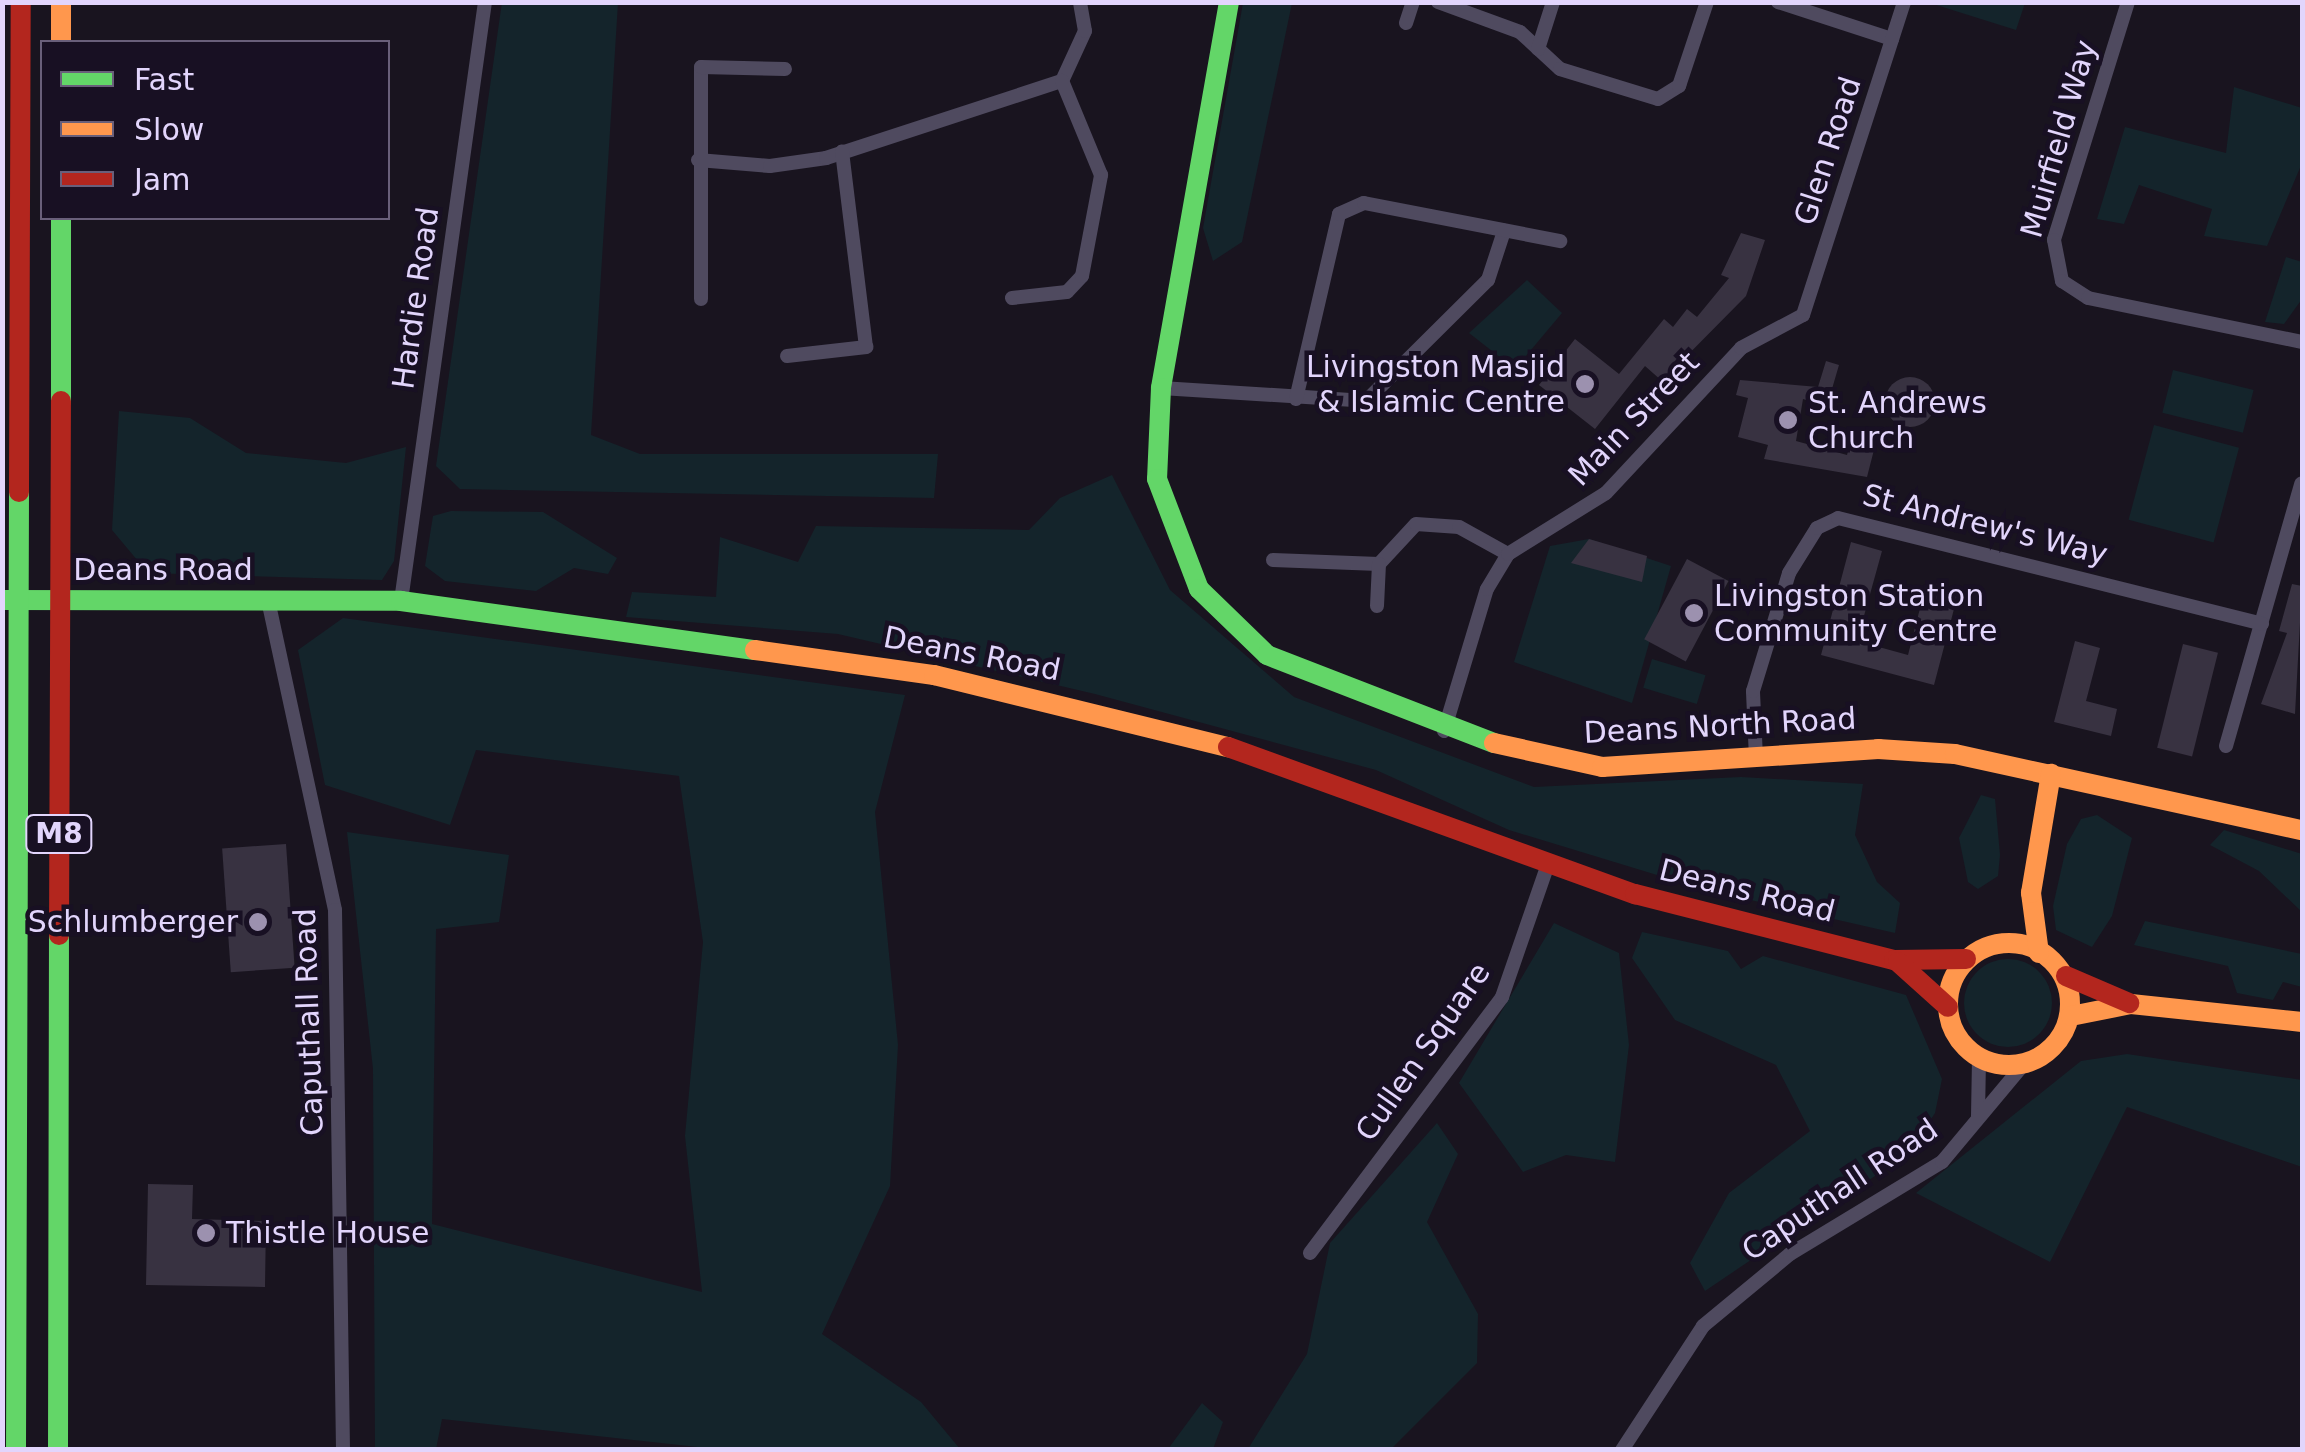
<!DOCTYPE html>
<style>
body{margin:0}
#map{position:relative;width:2305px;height:1452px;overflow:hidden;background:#19141f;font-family:"DejaVu Sans",sans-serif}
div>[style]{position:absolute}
.green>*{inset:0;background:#14242b;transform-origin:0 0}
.round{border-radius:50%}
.building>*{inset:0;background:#383241;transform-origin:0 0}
.street>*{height:14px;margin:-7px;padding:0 7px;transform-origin:7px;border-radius:7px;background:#4f4a5f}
.fast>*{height:20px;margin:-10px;padding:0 10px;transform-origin:10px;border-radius:10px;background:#63d668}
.slow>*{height:20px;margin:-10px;padding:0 10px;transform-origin:10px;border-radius:10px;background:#ff974d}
.slow>.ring{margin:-10px;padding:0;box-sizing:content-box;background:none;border:20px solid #ff974d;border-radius:50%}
.jam>*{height:20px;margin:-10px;padding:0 10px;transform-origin:10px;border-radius:10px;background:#b3261e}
.dots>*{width:28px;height:28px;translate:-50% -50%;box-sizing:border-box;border:5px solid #181023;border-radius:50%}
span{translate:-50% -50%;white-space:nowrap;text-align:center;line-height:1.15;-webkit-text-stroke:9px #181023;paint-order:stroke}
.shield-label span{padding:2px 8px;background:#181023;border:2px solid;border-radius:8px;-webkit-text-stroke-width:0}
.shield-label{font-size:28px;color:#e2d5fc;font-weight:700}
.street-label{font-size:30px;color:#e2d5fc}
.poi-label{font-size:30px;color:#e2d5fc}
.right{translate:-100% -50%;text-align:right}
.left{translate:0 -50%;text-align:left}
.frame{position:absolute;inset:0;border:5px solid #e2d5fc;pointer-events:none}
.legend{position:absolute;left:40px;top:40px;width:350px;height:180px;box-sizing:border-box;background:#181023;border:2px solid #695f7a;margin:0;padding:12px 18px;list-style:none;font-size:30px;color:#e2d5fc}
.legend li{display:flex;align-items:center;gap:20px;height:50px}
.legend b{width:50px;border:2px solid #695f7a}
</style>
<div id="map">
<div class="green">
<div style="clip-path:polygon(502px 2px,618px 3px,591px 435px,640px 454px,938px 454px,934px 498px,460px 489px,436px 466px)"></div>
<div style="clip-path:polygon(1243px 3px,1292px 3px,1242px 242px,1213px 261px,1203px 228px)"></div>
<div style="clip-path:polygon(1930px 3px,2025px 3px,2016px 30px)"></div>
<div style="clip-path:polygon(2234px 87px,2302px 108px,2302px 163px,2267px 246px,2204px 236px,2212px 209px,2139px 185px,2124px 224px,2097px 219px,2125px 127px,2226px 153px)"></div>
<div style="clip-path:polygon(2286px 257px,2302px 262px,2302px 299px,2284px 324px,2265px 322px)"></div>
<div style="clip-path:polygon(1527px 280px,1562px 313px,1515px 369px,1469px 333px)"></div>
<div style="left:2173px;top:370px;width:83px;height:44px;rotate:14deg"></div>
<div style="clip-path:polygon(119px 411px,190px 418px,246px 453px,346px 463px,406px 447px,394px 561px,382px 580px,148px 573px,112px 530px)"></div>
<div style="left:2154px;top:425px;width:88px;height:98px;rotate:15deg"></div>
<div style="clip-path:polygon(1112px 475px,1170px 590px,1294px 697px,1534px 787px,1741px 777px,1863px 784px,1855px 835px,1877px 882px,1900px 903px,1895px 933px,1703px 889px,1509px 830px,1376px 770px,1095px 694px,838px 634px,626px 617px,632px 592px,716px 597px,720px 537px,798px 562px,816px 526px,1029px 530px,1060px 498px)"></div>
<div style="clip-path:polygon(451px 511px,543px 512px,617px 558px,608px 574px,574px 568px,536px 591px,445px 581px,425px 566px,433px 516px)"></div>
<div style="clip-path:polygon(1589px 539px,1671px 566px,1632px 703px,1514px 662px,1550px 546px)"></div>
<div style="clip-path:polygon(343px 618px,905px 695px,875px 812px,898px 1045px,890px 1186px,822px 1334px,921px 1402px,960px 1449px,716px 1449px,442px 1419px,436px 1449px,375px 1449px,373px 1069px,347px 832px,509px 855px,499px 922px,436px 929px,432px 1224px,702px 1292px,685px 1136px,703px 942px,679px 776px,476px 750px,450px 825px,325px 785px,298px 650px)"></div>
<div style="left:1652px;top:659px;width:56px;height:30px;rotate:17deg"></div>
<div style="clip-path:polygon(1981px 795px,1995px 799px,2000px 855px,1998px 876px,1978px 889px,1968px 882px,1959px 838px)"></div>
<div style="clip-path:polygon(2097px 815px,2132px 838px,2112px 916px,2092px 947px,2056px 930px,2053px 906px,2067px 844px,2081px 819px)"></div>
<div style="clip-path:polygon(2224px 830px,2302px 854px,2302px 912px,2259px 871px,2210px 845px)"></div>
<div style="clip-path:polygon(2145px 921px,2302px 954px,2302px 987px,2283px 982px,2273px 1000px,2237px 993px,2228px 966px,2134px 945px)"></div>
<div style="clip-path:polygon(1554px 923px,1619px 953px,1629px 1045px,1615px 1162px,1566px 1155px,1523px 1172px,1459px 1083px)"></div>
<div style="clip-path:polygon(1642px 932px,1728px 951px,1741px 969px,1763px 956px,1906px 995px,1942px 1079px,1935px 1113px,1909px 1153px,1705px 1291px,1690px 1263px,1729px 1193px,1810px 1131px,1776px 1065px,1675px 1020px,1632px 958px)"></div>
<div class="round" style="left:1964px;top:959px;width:88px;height:88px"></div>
<div style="clip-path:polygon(2127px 1054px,2302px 1080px,2302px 1167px,2127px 1107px,2050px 1262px,1916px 1193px,2081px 1061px)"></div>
<div style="clip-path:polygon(1437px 1123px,1458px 1154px,1427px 1222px,1478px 1314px,1477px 1363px,1391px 1449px,1248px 1449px,1307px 1354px,1330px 1243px)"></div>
<div style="clip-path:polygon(1202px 1403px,1223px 1422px,1213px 1449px,1168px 1449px)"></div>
</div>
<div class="building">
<div style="clip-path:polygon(1741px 233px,1765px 240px,1746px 296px,1662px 381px,1645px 366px,1595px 429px,1539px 385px,1575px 339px,1619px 374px,1664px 319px,1673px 327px,1687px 309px,1697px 317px,1729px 278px,1721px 275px)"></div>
<div style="clip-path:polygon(1826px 361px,1839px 365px,1827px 406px,1803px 399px,1796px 441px,1847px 455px,1852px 436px,1876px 442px,1867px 477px,1764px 459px,1768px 445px,1738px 437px,1748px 398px,1736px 395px,1740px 380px,1818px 387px)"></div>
<div class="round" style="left:1885px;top:377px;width:50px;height:50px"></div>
<div style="clip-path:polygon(1589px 539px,1647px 556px,1642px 582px,1571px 563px)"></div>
<div style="clip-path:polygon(1851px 542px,1882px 551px,1857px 641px,1908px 655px,1927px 581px,1959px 590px,1934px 685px,1821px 655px)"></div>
<div style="left:1687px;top:559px;width:47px;height:91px;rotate:28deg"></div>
<div style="clip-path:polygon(2292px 584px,2302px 586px,2295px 714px,2261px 704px,2287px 633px,2279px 631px)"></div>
<div style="clip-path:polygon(2075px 641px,2100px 648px,2086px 701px,2117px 709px,2111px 736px,2054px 722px)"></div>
<div style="left:2183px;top:644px;width:36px;height:107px;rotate:14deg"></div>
<div style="left:286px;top:844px;width:124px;height:64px;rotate:86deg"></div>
<div style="clip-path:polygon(148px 1184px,193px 1185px,192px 1219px,266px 1221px,265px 1287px,146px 1285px)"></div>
</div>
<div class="street">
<div style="left:1438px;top:2px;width:87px;rotate:20.1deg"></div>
<div style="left:1520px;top:32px;width:54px;rotate:42.8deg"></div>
<div style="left:1560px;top:69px;width:102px;rotate:17deg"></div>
<div style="left:1658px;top:99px;width:25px;rotate:-32deg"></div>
<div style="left:1679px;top:86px;width:89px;rotate:-71.6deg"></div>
<div style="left:1778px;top:2px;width:120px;rotate:18deg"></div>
<div style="left:2128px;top:2px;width:249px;rotate:107.3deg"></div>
<div style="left:2054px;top:240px;width:42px;rotate:79deg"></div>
<div style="left:2062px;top:281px;width:31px;rotate:33deg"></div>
<div style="left:2088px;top:298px;width:218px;rotate:11.6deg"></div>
<div style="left:1406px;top:23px;width:22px;rotate:-72deg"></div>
<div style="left:1538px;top:49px;width:49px;rotate:-72.3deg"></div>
<div style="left:698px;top:160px;width:72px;rotate:4.8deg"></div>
<div style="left:770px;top:166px;width:57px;rotate:-8.1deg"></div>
<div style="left:826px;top:158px;width:248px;rotate:-18.1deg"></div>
<div style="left:1062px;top:81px;width:55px;rotate:-65.3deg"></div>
<div style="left:1085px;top:31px;width:29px;rotate:-100deg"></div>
<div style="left:1012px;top:298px;width:55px;rotate:-6.2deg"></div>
<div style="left:1067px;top:292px;width:22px;rotate:-47deg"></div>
<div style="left:1082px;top:276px;width:103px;rotate:-79.3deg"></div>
<div style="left:1101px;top:175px;width:102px;rotate:-112.5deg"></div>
<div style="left:701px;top:299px;width:232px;rotate:-90deg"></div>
<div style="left:701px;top:67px;width:84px;rotate:1.4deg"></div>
<div style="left:787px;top:356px;width:80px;rotate:-6.5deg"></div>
<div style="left:866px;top:347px;width:197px;rotate:-97deg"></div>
<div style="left:1161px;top:388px;width:205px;rotate:3.6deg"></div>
<div style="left:1366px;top:401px;width:172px;rotate:-44.8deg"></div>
<div style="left:1488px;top:280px;width:52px;rotate:-71.9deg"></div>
<div style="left:1296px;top:399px;width:190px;rotate:-76.9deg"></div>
<div style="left:1339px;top:214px;width:27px;rotate:-24deg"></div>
<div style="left:1364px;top:203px;width:200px;rotate:11deg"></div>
<div style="left:1273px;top:560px;width:106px;rotate:2.2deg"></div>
<div style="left:1379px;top:564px;width:54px;rotate:-47.2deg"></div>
<div style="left:1416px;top:524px;width:43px;rotate:4deg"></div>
<div style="left:1459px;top:527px;width:56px;rotate:28.9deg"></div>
<div style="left:268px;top:600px;width:317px;rotate:77.8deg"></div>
<div style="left:335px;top:910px;width:540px;rotate:89.15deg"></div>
<div style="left:401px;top:601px;width:605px;rotate:-82.02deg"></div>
<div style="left:1377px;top:606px;width:42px;rotate:-87.3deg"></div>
<div style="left:1444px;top:731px;width:148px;rotate:-73.2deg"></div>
<div style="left:1487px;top:589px;width:41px;rotate:-59deg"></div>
<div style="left:1508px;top:554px;width:115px;rotate:-31.9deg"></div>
<div style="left:1606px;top:493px;width:198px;rotate:-47deg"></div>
<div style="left:1741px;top:348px;width:70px;rotate:-28deg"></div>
<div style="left:1803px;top:315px;width:329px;rotate:-72.1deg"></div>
<div style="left:2226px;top:746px;width:273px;rotate:-74deg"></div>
<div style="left:1756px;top:758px;width:67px;rotate:-92.6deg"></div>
<div style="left:1753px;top:691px;width:123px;rotate:-73deg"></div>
<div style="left:1789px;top:573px;width:53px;rotate:-58.1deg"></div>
<div style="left:1817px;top:528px;width:23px;rotate:-25deg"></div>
<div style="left:1838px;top:518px;width:437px;rotate:14deg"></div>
<div style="left:1978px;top:1116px;width:59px;rotate:-89deg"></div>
<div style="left:1310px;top:1253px;width:320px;rotate:-53.1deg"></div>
<div style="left:1502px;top:997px;width:138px;rotate:-70.9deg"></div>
<div style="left:1622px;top:1450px;width:148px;rotate:-56.8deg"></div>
<div style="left:1703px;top:1326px;width:113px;rotate:-39.6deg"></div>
<div style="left:1790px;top:1254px;width:178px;rotate:-31.2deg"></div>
<div style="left:1942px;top:1162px;width:128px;rotate:-50.1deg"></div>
</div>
<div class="fast">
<div style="left:1229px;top:2px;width:392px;rotate:100deg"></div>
<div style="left:1161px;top:388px;width:91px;rotate:92.5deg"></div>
<div style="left:1157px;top:479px;width:118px;rotate:69.1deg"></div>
<div style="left:1199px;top:589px;width:95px;rotate:44.1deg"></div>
<div style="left:1267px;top:655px;width:243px;rotate:21.2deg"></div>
<div style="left:61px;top:401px;width:183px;rotate:-90deg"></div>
<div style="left:2px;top:600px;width:399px;rotate:0.1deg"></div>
<div style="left:401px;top:601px;width:357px;rotate:7.9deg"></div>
<div style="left:16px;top:1450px;width:958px;rotate:-89.82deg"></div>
<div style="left:58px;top:1450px;width:515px;rotate:-89.89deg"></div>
</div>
<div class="slow">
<div style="left:61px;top:2px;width:40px;rotate:90deg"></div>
<div style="left:755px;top:650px;width:181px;rotate:8deg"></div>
<div style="left:934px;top:675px;width:303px;rotate:13.8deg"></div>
<div style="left:1494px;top:743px;width:111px;rotate:12.5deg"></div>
<div style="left:1602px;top:767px;width:277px;rotate:-3.7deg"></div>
<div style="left:1878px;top:749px;width:77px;rotate:3.7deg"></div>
<div style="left:1955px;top:754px;width:355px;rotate:12.4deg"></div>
<div class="ring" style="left:1948px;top:943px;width:102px;height:102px"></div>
<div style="left:2039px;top:953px;width:61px;rotate:-97.6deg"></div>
<div style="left:2031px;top:893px;width:121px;rotate:-80.5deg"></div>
<div style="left:2071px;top:1016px;width:61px;rotate:-11.3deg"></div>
<div style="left:2131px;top:1004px;width:172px;rotate:6deg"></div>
</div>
<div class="jam">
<div style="left:19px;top:492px;width:490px;rotate:-89.8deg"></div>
<div style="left:1228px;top:747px;width:433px;rotate:19.9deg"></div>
<div style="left:1635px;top:894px;width:267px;rotate:14.3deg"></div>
<div style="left:1894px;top:960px;width:72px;rotate:-0.8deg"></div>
<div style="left:59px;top:935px;width:534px;rotate:-89.79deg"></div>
<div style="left:1898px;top:962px;width:67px;rotate:42deg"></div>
<div style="left:2066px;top:976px;width:69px;rotate:23.2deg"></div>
</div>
<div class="dots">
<div style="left:1585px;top:384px;background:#9c91af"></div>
<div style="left:1788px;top:420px;background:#9c91af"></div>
<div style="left:1694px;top:613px;background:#9c91af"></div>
<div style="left:258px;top:922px;background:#9c91af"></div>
<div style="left:206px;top:1233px;background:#9c91af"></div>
</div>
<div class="shield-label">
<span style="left:59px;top:834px">M8</span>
</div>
<div class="street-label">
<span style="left:2059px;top:139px;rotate:-74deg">Muirfield Way</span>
<span style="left:1828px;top:151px;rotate:-72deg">Glen Road</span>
<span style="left:416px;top:298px;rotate:-82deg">Hardie Road</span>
<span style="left:1634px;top:419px;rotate:-46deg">Main Street</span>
<span style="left:1985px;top:525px;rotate:14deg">St Andrew's Way</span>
<span style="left:163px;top:570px">Deans Road</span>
<span style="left:972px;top:654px;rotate:11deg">Deans Road</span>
<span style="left:1720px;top:726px;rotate:-3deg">Deans North Road</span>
<span style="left:1747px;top:891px;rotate:14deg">Deans Road</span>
<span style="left:309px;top:1022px;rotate:-92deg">Caputhall Road</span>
<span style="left:1423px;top:1052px;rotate:-55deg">Cullen Square</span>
<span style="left:1840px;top:1190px;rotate:-34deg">Caputhall Road</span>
</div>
<div class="poi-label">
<span class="right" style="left:1565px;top:384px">Livingston Masjid<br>&amp; Islamic Centre</span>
<span class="left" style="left:1808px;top:420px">St. Andrews<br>Church</span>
<span class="left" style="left:1714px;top:613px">Livingston Station<br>Community Centre</span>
<span class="right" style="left:238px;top:922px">Schlumberger</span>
<span class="left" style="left:226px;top:1233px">Thistle House</span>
</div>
<div class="frame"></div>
<ul class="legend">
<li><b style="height:12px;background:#63d668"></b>Fast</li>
<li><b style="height:12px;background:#ff974d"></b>Slow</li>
<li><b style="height:12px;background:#b3261e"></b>Jam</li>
</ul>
</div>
